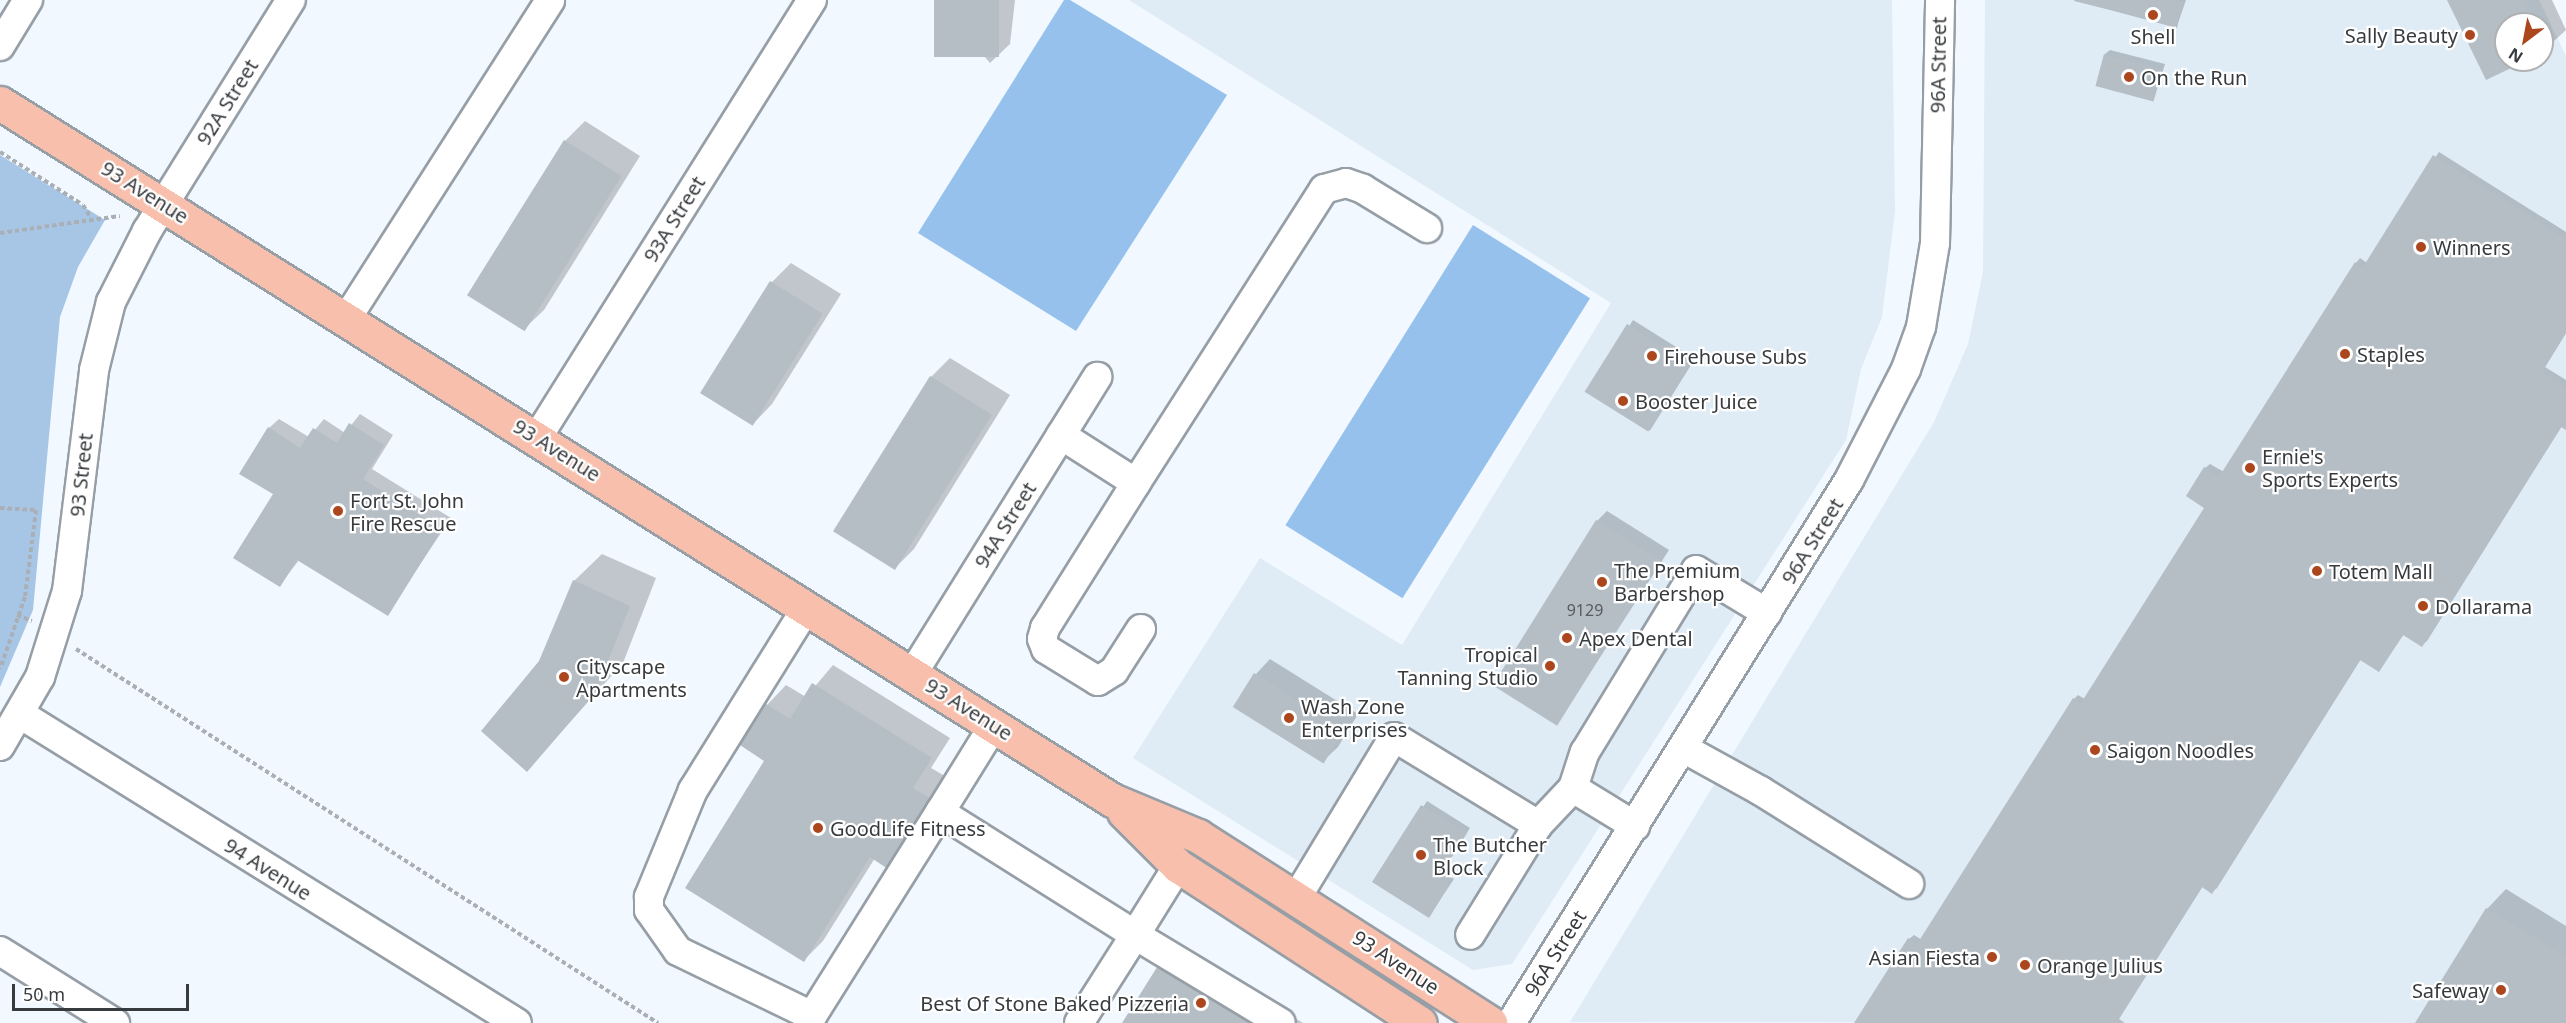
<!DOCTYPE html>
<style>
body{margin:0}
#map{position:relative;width:2566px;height:1023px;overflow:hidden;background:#f1f8ff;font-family:"Noto Sans",sans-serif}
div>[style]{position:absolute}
.built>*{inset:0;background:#dfebf5}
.green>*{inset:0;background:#a7c6e6}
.forest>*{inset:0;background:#95c1ec;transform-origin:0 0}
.shadow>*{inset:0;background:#0003;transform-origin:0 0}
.building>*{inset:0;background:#b5bdc5;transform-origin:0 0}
.path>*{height:4px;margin-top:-2px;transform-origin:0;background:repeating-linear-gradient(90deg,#aaafb5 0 4.5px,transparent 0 7.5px)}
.roads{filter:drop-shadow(2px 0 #969ea6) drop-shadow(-2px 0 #969ea6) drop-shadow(0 2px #969ea6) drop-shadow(0 -2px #969ea6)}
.minor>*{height:28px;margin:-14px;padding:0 14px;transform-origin:14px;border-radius:14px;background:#fff}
.major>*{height:33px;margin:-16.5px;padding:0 16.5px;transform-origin:16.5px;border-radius:16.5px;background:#f8c0ac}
.dots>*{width:16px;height:16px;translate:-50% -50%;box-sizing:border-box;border:3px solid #fff;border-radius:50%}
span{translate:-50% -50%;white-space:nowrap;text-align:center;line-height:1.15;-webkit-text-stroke:4.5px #fff;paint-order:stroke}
.number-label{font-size:16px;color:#575c60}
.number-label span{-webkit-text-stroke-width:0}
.poi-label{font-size:20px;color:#383b3e}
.right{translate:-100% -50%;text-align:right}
.left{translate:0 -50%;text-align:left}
.street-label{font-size:20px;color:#383b3e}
.north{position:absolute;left:2494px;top:12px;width:60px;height:60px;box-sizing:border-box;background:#fff;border:2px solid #afb1b2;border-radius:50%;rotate:212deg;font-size:16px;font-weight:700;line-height:24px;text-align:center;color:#383b3e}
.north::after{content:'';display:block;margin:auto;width:21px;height:27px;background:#ac461d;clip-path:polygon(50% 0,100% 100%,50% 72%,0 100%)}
.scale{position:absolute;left:12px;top:984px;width:177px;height:27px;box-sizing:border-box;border:3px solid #383b3e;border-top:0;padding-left:8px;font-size:18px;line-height:21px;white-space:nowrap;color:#383b3e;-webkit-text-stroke:4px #fff;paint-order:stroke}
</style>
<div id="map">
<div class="built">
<div style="clip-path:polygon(1129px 0,1892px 0,1895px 211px,1882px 317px,1861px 369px,1846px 440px,1512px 964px,1473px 970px,1133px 758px,1260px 558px,1402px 645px,1611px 303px)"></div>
<div style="clip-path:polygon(evenodd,1985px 0,2539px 0,2566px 56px,2566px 1023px,1570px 1022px,1934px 422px,1968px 344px,1983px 272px,1985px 0,2506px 24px,2542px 24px,2542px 60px,2506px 60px,2506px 24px)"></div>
</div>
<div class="green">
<div style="clip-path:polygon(0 155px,105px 220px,78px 267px,60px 317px,33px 610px,0 687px)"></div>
</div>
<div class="forest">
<div style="clip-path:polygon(1064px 0,1070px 0,1227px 95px,1076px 331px,918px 233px)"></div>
<div style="left:1473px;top:225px;width:138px;height:354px;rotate:32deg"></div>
</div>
<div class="shadow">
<div style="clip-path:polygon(936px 0,1015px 0,1010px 44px,990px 63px)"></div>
<div style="clip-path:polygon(2186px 0,2177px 26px,2074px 1px,2075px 0)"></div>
<div style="clip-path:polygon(2449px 0,2552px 0,2566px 30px,2542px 52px,2542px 24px,2506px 24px,2506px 60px,2525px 60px,2487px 78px)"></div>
<div style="clip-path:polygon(2110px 50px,2165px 64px,2154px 99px,2105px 54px)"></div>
<div style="clip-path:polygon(585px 121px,640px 156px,544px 310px,524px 329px,565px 141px)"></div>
<div style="clip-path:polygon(2439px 152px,2566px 232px,2566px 333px,2545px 367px,2566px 380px,2566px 428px,2562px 426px,2427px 641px,2422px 645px,2404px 634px,2379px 670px,2361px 659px,2217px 888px,2212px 892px,2203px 886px,2119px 1019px,2125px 1023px,1856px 1023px,1909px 939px,1914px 935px,1922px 940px,2074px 699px,2078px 695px,2085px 699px,2206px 508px,2205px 468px,2210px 464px,2224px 472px,2356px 263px,2360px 258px,2367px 263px)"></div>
<div style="clip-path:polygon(791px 263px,841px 294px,772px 404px,753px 424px,772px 282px)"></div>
<div style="left:1633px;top:320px;width:73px;height:85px;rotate:32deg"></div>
<div style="clip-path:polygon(950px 358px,1010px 395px,914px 549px,895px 568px,931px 377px)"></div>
<div style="clip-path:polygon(360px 414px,393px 435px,372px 469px,451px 518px,387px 614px,299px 560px,280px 585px,269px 428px,279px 419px,309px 437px,324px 419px,345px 433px)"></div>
<div style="clip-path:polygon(1607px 511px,1669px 550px,1557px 724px,1597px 521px)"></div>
<div style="clip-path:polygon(602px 554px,656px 578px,623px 663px,527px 770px,541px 661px,574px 581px)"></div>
<div style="clip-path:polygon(1270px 659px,1358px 714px,1338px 747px,1323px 761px,1256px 674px)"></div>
<div style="clip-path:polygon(833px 665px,950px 738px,931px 768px,950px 779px,907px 847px,875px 858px,823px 941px,803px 961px,766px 760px,767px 705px,786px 685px,806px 697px)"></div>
<div style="clip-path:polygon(1427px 801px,1470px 828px,1442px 872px,1454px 879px,1429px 916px,1374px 882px)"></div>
<div style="clip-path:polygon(2506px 889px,2566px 926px,2566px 1023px,2417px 1023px,2487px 909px)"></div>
<div style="clip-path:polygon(1180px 946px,1303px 1023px,1124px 1023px)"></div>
</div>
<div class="building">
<div style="left:934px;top:0;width:65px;height:57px"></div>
<div style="clip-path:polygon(2073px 0,2175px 0,2183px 2px,2177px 28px)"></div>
<div style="clip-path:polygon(2447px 0,2523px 0,2535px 24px,2506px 24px,2506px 60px,2528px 60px,2486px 80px)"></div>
<div style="left:2104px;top:54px;width:60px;height:33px;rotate:15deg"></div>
<div style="left:564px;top:140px;width:68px;height:183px;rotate:32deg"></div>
<div style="clip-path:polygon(2433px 155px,2566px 239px,2566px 333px,2542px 372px,2566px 387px,2566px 430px,2561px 427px,2422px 647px,2403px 635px,2379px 672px,2360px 660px,2212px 894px,2202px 887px,2116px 1023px,1854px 1023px,1908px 938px,1917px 944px,2073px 698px,2081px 703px,2204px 508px,2186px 496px,2204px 467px,2219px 477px,2355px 262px,2363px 267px)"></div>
<div style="left:770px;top:281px;width:62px;height:132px;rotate:32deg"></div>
<div style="left:1627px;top:324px;width:75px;height:80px;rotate:32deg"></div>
<div style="left:930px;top:376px;width:73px;height:183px;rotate:32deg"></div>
<div style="clip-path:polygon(349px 423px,384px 445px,363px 479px,442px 529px,388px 616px,297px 560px,280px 587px,233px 558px,273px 494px,239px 474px,268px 427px,300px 448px,313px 428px,337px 443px)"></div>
<div style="left:1596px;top:520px;width:76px;height:195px;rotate:32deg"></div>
<div style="clip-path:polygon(573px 580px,630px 606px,595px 693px,527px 772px,481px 731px,539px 661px)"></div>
<div style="left:1254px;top:673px;width:107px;height:40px;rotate:32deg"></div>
<div style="clip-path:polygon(812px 683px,932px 758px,913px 788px,931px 799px,888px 869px,870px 857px,804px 962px,685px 888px,764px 761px,740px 745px,766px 704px,790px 719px)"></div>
<div style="clip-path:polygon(1421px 805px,1467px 833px,1439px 877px,1450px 884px,1429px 918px,1372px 882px)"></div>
<div style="clip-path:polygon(2486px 908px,2566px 957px,2566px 1023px,2415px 1023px)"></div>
<div style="clip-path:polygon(1159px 964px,1253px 1023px,1122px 1023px)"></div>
</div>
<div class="path">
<div style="left:0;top:152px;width:98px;rotate:32.6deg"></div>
<div style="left:83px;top:205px;width:15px;rotate:58deg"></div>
<div style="left:0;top:233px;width:121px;rotate:-8.1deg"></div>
<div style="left:0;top:508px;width:36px;rotate:3deg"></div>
<div style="left:36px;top:510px;width:88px;rotate:97.2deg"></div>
<div style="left:25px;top:597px;width:76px;rotate:109.1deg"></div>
<div style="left:17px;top:615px;width:16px;rotate:22deg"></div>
<div style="left:76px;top:649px;width:692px;rotate:32.73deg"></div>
</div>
<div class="roads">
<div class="minor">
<div style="left:0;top:46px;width:54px;rotate:-58.7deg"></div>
<div style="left:347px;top:318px;width:377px;rotate:-57.4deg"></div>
<div style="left:1061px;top:435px;width:89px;rotate:32.6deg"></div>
<div style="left:1136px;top:483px;width:349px;rotate:-57.4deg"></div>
<div style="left:1324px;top:189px;width:23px;rotate:-15deg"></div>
<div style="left:1346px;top:183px;width:18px;rotate:19deg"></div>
<div style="left:1363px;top:189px;width:75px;rotate:31.4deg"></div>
<div style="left:537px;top:438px;width:517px;rotate:-57.88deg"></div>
<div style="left:1136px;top:483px;width:171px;rotate:122.1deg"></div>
<div style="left:1045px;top:628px;width:11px;rotate:105deg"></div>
<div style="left:1042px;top:639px;width:11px;rotate:68deg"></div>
<div style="left:1046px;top:649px;width:61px;rotate:31.6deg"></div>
<div style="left:1098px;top:681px;width:19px;rotate:-32deg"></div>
<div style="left:1114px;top:671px;width:50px;rotate:-57.3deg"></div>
<div style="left:807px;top:607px;width:216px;rotate:121.9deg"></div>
<div style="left:693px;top:790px;width:116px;rotate:112.4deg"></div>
<div style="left:649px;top:897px;width:13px;rotate:90deg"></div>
<div style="left:649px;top:910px;width:50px;rotate:54.7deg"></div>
<div style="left:678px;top:951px;width:149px;rotate:25.9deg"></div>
<div style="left:812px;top:1016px;width:241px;rotate:-57.9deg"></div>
<div style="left:913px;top:673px;width:349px;rotate:-58.1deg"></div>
<div style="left:20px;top:714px;width:585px;rotate:31.87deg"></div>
<div style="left:994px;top:725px;width:102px;rotate:121.8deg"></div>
<div style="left:940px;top:812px;width:231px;rotate:32.2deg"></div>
<div style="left:1135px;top:935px;width:104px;rotate:122.5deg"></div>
<div style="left:0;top:746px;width:80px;rotate:-59.9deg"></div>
<div style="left:40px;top:677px;width:90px;rotate:-72.6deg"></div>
<div style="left:67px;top:591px;width:223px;rotate:-83deg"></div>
<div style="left:94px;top:370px;width:70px;rotate:-76deg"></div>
<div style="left:111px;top:302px;width:80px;rotate:-63.1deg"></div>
<div style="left:147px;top:231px;width:272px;rotate:-58.1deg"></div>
<div style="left:1683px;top:748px;width:89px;rotate:28.9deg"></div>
<div style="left:1761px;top:791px;width:175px;rotate:32.1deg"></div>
<div style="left:1573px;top:788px;width:73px;rotate:31.5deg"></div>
<div style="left:1538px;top:825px;width:51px;rotate:-46.6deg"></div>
<div style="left:1573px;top:788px;width:38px;rotate:-72deg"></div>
<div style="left:1585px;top:752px;width:213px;rotate:-58.6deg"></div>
<div style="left:1696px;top:570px;width:83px;rotate:31.2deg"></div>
<div style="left:1178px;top:866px;width:81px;rotate:121.9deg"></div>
<div style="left:1135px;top:935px;width:170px;rotate:31.1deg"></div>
<div style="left:1297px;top:897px;width:187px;rotate:-58.8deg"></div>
<div style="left:1394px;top:737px;width:169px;rotate:31.4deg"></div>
<div style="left:1538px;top:825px;width:129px;rotate:121.7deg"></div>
<div style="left:0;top:951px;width:136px;rotate:32.1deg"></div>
<div style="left:1511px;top:1023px;width:640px;rotate:-58.1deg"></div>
<div style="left:1849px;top:480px;width:125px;rotate:-62.8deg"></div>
<div style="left:1906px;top:369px;width:45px;rotate:-70.3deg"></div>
<div style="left:1921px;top:327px;width:85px;rotate:-80.5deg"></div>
<div style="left:1935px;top:243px;width:243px;rotate:-88.8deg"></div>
</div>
<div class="major">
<div style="left:0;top:103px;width:1312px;rotate:32.08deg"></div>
<div style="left:1112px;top:800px;width:93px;rotate:22.7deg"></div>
<div style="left:1198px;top:836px;width:347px;rotate:32.6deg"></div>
<div style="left:1124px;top:812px;width:76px;rotate:45deg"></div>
<div style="left:1178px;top:866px;width:288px;rotate:33deg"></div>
</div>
</div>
<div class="dots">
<div style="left:2153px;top:15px;background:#ac461d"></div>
<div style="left:2470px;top:35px;background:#ac461d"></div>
<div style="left:2129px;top:77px;background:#ac461d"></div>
<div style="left:2421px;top:247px;background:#ac461d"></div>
<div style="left:2345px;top:354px;background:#ac461d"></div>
<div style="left:1652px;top:356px;background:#ac461d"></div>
<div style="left:1623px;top:401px;background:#ac461d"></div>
<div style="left:2250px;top:468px;background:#ac461d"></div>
<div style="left:338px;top:511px;background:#ac461d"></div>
<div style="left:2317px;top:571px;background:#ac461d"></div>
<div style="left:1602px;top:582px;background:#ac461d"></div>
<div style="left:2423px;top:606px;background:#ac461d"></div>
<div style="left:1567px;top:638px;background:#ac461d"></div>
<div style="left:1550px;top:666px;background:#ac461d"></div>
<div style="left:564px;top:677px;background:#ac461d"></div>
<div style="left:1289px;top:718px;background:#ac461d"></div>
<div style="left:2095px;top:750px;background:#ac461d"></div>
<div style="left:818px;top:828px;background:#ac461d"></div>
<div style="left:1421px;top:855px;background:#ac461d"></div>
<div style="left:1992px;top:957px;background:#ac461d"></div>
<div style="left:2025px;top:965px;background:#ac461d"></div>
<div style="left:2501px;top:990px;background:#ac461d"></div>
<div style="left:1201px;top:1003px;background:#ac461d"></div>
</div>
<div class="number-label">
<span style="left:1585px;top:610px">9129</span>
</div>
<div class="poi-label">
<span class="right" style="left:2458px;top:35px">Sally Beauty</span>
<span style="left:2153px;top:36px">Shell</span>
<span class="left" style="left:2141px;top:77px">On the Run</span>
<span class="left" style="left:2433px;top:247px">Winners</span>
<span class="left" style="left:2357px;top:354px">Staples</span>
<span class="left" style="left:1664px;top:356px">Firehouse Subs</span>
<span class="left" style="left:1635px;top:401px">Booster Juice</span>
<span class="left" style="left:2262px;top:468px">Ernie's<br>Sports Experts</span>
<span class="left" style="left:350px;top:512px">Fort St. John<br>Fire Rescue</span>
<span class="left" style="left:1614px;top:582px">The Premium<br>Barbershop</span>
<span class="left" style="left:2329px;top:571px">Totem Mall</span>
<span class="left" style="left:2435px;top:606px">Dollarama</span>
<span class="left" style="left:1579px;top:638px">Apex Dental</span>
<span class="right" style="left:1538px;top:666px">Tropical<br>Tanning Studio</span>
<span class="left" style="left:576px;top:678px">Cityscape<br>Apartments</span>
<span class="left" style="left:1301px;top:718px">Wash Zone<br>Enterprises</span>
<span class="left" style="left:2107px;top:750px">Saigon Noodles</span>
<span class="left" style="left:830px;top:828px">GoodLife Fitness</span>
<span class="left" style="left:1433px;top:856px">The Butcher<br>Block</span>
<span class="right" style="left:1980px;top:957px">Asian Fiesta</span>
<span class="left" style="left:2037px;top:965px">Orange Julius</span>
<span class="right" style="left:2489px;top:990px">Safeway</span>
<span class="right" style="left:1189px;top:1003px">Best Of Stone Baked Pizzeria</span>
</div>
<div class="street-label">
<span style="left:1938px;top:65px;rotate:-89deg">96A Street</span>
<span style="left:227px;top:102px;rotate:-58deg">92A Street</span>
<span style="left:145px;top:192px;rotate:32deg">93 Avenue</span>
<span style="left:674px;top:219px;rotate:-58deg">93A Street</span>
<span style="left:557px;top:450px;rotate:32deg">93 Avenue</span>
<span style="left:81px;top:475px;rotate:-84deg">93 Street</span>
<span style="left:1005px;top:525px;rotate:-58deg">94A Street</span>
<span style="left:1812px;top:541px;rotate:-58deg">96A Street</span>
<span style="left:969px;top:709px;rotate:32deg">93 Avenue</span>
<span style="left:268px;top:869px;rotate:32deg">94 Avenue</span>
<span style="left:1555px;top:953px;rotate:-58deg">96A Street</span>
<span style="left:1396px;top:962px;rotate:33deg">93 Avenue</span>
</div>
<div class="north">N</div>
<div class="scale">50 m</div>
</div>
